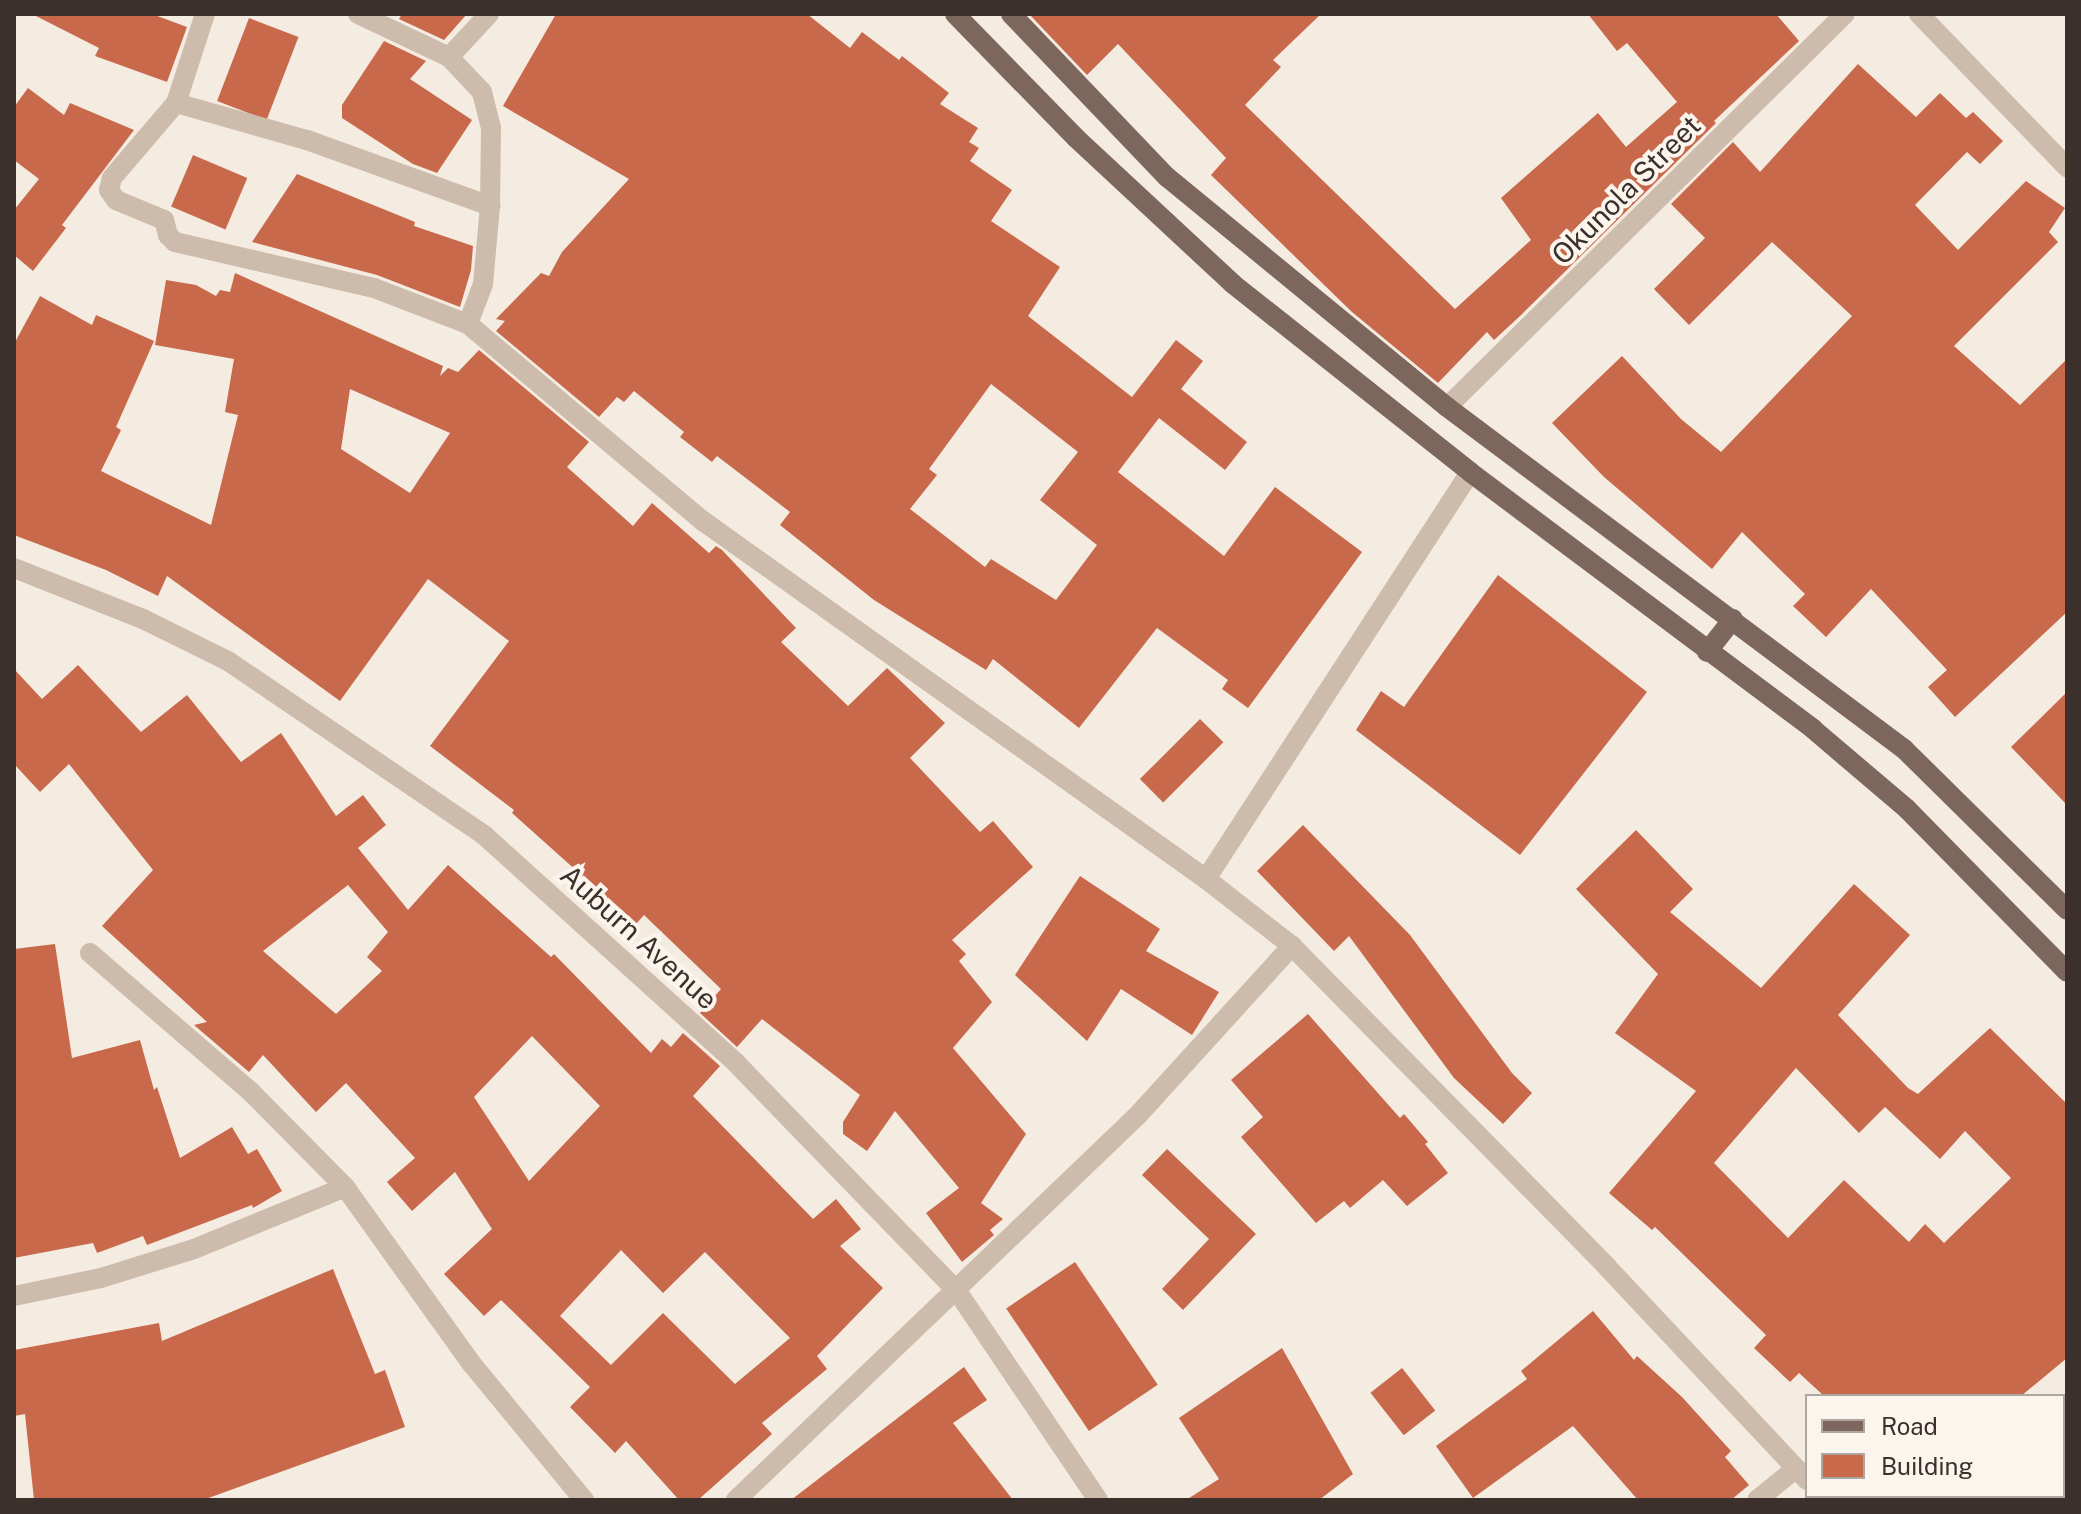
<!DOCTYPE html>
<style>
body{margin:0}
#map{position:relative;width:2081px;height:1514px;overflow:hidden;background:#f4ebe1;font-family:"Public Sans",sans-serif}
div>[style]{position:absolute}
.building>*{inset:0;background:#c8694b;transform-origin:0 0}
.minor>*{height:20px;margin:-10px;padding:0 10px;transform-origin:10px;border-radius:10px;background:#cdbbac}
.major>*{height:20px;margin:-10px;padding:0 10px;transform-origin:10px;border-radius:10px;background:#7d675c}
span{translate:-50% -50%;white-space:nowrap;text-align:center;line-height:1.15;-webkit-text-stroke:8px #fbf5ee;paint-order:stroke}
.street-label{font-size:28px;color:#3b302b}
.frame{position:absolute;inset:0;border:16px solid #3b302b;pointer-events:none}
.legend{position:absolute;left:1805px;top:1394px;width:260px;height:104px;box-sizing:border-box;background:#fbf5ee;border:2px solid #aea6a0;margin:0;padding:10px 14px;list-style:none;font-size:24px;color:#3b302b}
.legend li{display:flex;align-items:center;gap:16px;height:40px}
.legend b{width:40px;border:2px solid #aea6a0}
</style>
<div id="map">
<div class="building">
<div style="clip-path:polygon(32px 14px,152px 14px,187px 27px,167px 82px,95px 56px,99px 48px)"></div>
<div style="clip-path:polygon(402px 14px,467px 14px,444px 40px,399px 19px)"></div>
<div style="clip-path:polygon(evenodd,556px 14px,807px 14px,850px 48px,862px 32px,899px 60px,902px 56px,949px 93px,940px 104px,978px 128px,969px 142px,979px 148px,970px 161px,1012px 190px,991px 221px,1060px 267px,1028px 316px,1132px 397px,1176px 340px,1203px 361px,1181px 389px,1247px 442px,1225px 470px,1159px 418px,1118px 472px,1224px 556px,1275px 487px,1362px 552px,1248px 708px,1222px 689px,1228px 680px,1157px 628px,1079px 728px,993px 659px,986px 670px,874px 600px,780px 525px,790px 512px,717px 456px,712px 462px,680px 437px,684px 432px,634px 391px,624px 402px,617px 397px,599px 417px,496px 331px,505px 321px,496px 319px,541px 273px,549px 276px,562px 252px,629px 179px,503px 106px,556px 14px,991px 384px,1078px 452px,1040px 500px,1097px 545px,1056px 600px,991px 559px,985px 567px,910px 509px,937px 475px,929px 469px,991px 384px)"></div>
<div style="clip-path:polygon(1029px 14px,1321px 14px,1273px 60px,1281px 67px,1245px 105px,1455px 309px,1531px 240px,1501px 198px,1598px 113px,1626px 147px,1677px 102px,1627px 43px,1617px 51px,1588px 14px,1776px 14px,1799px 41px,1714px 121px,1716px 123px,1520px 316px,1494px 340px,1487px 332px,1438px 383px,1352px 312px,1211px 175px,1226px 158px,1118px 44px,1087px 75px)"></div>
<div style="left:249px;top:18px;width:53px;height:89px;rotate:21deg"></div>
<div style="clip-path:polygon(384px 41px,426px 61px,410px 79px,472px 120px,437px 173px,413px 164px,342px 118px,342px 105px)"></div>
<div style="clip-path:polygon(1858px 64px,1916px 117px,1940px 93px,1966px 118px,1973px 112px,2003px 141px,1980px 164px,1967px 152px,1915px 205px,1958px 250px,2026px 181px,2065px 208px,2049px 232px,2058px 242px,1954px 346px,2020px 405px,2067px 359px,2067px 612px,1955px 717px,1928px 687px,1947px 670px,1871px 589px,1826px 637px,1793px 606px,1805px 594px,1742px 532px,1712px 569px,1604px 477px,1552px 423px,1622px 356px,1681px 419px,1721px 452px,1852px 316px,1772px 242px,1689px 325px,1654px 289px,1705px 238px,1671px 204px,1733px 142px,1760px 172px)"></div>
<div style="clip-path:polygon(28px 88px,64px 115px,70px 103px,134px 130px,62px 225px,66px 228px,33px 271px,14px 255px,14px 210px,39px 179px,14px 160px,14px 107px)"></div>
<div style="left:193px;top:155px;width:59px;height:56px;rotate:23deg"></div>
<div style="clip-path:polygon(297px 174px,415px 222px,414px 226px,473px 246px,471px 270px,460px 307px,377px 275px,252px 242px)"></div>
<div style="clip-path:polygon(evenodd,235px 273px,443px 366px,440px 376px,448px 368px,458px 372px,479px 350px,589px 442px,567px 467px,633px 526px,652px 503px,709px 553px,716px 546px,722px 550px,796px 628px,781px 642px,848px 706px,887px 668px,945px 723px,910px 758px,980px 832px,993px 821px,1033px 867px,952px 940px,966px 954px,959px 961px,992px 1002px,953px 1048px,1026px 1134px,981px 1203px,1003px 1219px,990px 1230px,994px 1235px,962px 1262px,926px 1213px,959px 1188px,895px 1111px,867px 1151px,843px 1134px,843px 1122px,860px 1095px,762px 1019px,737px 1047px,700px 1013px,721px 989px,644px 915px,636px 924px,512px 813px,514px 810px,430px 746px,509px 641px,428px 579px,340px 701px,167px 576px,158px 596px,106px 570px,14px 535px,14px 344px,40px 296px,92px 325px,96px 315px,154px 341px,116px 427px,121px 430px,101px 471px,211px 525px,238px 415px,225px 412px,234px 359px,155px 345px,166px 280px,196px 285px,216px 296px,220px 290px,230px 292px,235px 273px,350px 389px,450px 433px,410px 493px,341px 449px,350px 389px)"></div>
<div style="clip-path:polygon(1498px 575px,1647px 692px,1520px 855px,1356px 730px,1381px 691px,1404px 707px)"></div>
<div style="clip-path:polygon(evenodd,78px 665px,141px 732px,187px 695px,241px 762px,281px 733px,336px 816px,363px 795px,386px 825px,358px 848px,408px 910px,448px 865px,551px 957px,554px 954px,651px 1053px,662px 1039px,671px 1047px,683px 1033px,720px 1066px,693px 1096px,813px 1219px,836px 1199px,861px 1229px,840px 1246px,883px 1288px,817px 1356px,827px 1369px,762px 1423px,772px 1434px,698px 1500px,679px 1500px,626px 1441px,615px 1453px,570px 1407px,590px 1387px,501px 1300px,484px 1316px,444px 1274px,492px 1229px,455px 1172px,412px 1211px,387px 1182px,415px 1158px,346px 1083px,316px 1112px,263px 1055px,249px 1072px,194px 1025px,207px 1022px,102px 926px,153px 870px,69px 764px,40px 792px,14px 764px,14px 669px,42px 699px,78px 665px,348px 885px,388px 932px,367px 957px,382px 971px,336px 1014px,263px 951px,348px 885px,78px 665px,532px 1036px,600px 1106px,529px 1181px,474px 1097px,532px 1036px,78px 665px,621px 1250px,663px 1293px,705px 1252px,790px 1338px,735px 1384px,663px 1313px,611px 1365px,560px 1316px,621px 1250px)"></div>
<div style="clip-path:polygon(2067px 692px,2067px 805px,2011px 747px)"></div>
<div style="left:1200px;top:719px;width:33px;height:85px;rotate:45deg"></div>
<div style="clip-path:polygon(1303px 825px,1410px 935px,1512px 1073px,1532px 1093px,1503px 1124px,1454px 1078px,1349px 936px,1334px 951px,1257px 871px)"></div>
<div style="clip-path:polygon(evenodd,1636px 830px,1693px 889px,1670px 912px,1761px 988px,1854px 884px,1910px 935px,1838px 1015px,1908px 1088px,1918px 1094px,1990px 1028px,2067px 1104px,2067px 1358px,2021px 1396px,1824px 1396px,1799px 1373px,1790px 1382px,1754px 1348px,1766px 1335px,1655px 1227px,1652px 1230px,1609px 1193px,1696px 1091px,1615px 1033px,1658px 974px,1576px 889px,1636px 830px,1796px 1068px,1859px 1133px,1885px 1107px,1940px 1159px,1965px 1131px,2011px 1178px,1944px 1243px,1925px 1224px,1909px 1242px,1844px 1180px,1788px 1238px,1714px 1163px,1796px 1068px)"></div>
<div style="clip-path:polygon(1080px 876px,1160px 929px,1146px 951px,1219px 992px,1192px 1035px,1121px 989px,1087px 1041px,1015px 975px)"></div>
<div style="clip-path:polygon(55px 944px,72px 1058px,140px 1040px,154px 1090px,157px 1087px,180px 1158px,232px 1127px,248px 1154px,257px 1149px,282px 1191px,253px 1208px,252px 1205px,147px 1245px,143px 1236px,97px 1253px,93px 1243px,14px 1258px,14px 949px)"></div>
<div style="clip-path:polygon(1308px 1014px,1400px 1118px,1404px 1114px,1428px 1142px,1425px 1144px,1448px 1173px,1407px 1206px,1383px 1180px,1350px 1208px,1344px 1201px,1316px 1223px,1241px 1137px,1263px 1117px,1231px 1080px)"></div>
<div style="clip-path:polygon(1167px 1149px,1256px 1234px,1183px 1310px,1162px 1289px,1209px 1239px,1142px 1175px)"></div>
<div style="left:1075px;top:1262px;width:148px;height:83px;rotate:56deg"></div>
<div style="clip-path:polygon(333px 1269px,375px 1374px,385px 1370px,405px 1427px,203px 1500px,34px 1500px,25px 1414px,14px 1416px,14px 1350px,159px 1323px,162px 1341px)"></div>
<div style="clip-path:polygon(1593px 1311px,1634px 1360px,1637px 1356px,1682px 1397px,1731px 1451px,1725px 1457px,1749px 1485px,1731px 1500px,1638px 1500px,1573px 1426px,1473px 1498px,1436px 1446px,1527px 1379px,1521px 1371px)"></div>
<div style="clip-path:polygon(1282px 1348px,1353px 1474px,1319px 1500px,1186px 1500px,1219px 1479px,1179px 1418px)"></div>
<div style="clip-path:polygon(964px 1367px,987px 1400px,953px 1423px,1013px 1500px,791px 1500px)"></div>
<div style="left:1402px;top:1368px;width:54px;height:40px;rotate:52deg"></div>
</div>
<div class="minor">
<div style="left:205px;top:14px;width:94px;rotate:108deg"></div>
<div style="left:176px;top:103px;width:99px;rotate:130.5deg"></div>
<div style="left:112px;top:178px;width:12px;rotate:104deg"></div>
<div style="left:109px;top:190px;width:12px;rotate:55deg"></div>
<div style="left:116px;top:200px;width:52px;rotate:22.6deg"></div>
<div style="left:164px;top:220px;width:16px;rotate:75deg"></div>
<div style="left:168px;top:235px;width:10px;rotate:45deg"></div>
<div style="left:175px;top:242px;width:204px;rotate:13deg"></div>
<div style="left:374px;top:288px;width:101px;rotate:21deg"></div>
<div style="left:358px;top:14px;width:101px;rotate:25.3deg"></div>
<div style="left:489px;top:14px;width:59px;rotate:132.9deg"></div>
<div style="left:449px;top:57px;width:48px;rotate:46.7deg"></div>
<div style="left:482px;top:92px;width:36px;rotate:76deg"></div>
<div style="left:491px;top:127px;width:79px;rotate:90.7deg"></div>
<div style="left:490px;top:206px;width:78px;rotate:95.1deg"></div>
<div style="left:483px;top:284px;width:43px;rotate:110.6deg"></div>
<div style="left:468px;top:324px;width:307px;rotate:40deg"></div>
<div style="left:703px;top:521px;width:617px;rotate:35.44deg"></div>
<div style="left:1206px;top:879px;width:109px;rotate:37.9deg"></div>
<div style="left:1292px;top:946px;width:450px;rotate:45.5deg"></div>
<div style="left:1607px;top:1267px;width:292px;rotate:46.8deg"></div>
<div style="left:1919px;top:14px;width:213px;rotate:46deg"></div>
<div style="left:176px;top:103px;width:136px;rotate:15.8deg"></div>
<div style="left:307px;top:140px;width:195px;rotate:19.8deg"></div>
<div style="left:1447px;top:407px;width:559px;rotate:-44.64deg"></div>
<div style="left:14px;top:568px;width:139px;rotate:21.6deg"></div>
<div style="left:143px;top:619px;width:95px;rotate:26.3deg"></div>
<div style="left:228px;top:661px;width:310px;rotate:34.2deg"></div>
<div style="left:484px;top:835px;width:341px;rotate:42.1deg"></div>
<div style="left:737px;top:1064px;width:316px;rotate:45.9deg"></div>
<div style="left:957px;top:1291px;width:252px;rotate:56deg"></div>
<div style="left:1206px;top:879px;width:485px;rotate:-57deg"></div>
<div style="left:90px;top:953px;width:213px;rotate:40.8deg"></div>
<div style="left:251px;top:1092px;width:134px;rotate:45.3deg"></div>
<div style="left:345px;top:1187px;width:216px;rotate:54.4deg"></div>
<div style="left:471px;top:1363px;width:178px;rotate:50.5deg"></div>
<div style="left:14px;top:1296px;width:89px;rotate:-11.7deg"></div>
<div style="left:101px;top:1278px;width:97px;rotate:-17.3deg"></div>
<div style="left:194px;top:1249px;width:163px;rotate:-22.3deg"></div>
<div style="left:1827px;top:1496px;width:6px;rotate:39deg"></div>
<div style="left:736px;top:1500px;width:557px;rotate:-43.76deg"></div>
<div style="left:1138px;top:1115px;width:229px;rotate:-47.7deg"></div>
<div style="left:1757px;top:1500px;width:48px;rotate:-39deg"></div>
</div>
<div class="major">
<div style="left:955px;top:14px;width:173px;rotate:45.7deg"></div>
<div style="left:1076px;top:138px;width:214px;rotate:42.9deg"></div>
<div style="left:1233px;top:284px;width:303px;rotate:38.4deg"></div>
<div style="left:1470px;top:472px;width:429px;rotate:36.8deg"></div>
<div style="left:1813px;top:729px;width:123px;rotate:40.4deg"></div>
<div style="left:1907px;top:809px;width:228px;rotate:45.5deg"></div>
<div style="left:1011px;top:14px;width:226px;rotate:46.3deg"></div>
<div style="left:1167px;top:177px;width:362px;rotate:39.4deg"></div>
<div style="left:1447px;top:407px;width:571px;rotate:36.81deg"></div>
<div style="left:1904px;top:749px;width:229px;rotate:44.6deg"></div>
<div style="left:1707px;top:652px;width:42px;rotate:-51.8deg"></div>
</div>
<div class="street-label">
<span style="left:1626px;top:190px;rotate:-45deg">Okunola Street</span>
<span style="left:639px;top:937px;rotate:42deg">Auburn Avenue</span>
</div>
<div class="frame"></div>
<ul class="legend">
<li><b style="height:10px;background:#7d675c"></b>Road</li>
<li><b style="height:22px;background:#c8694b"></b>Building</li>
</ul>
</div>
